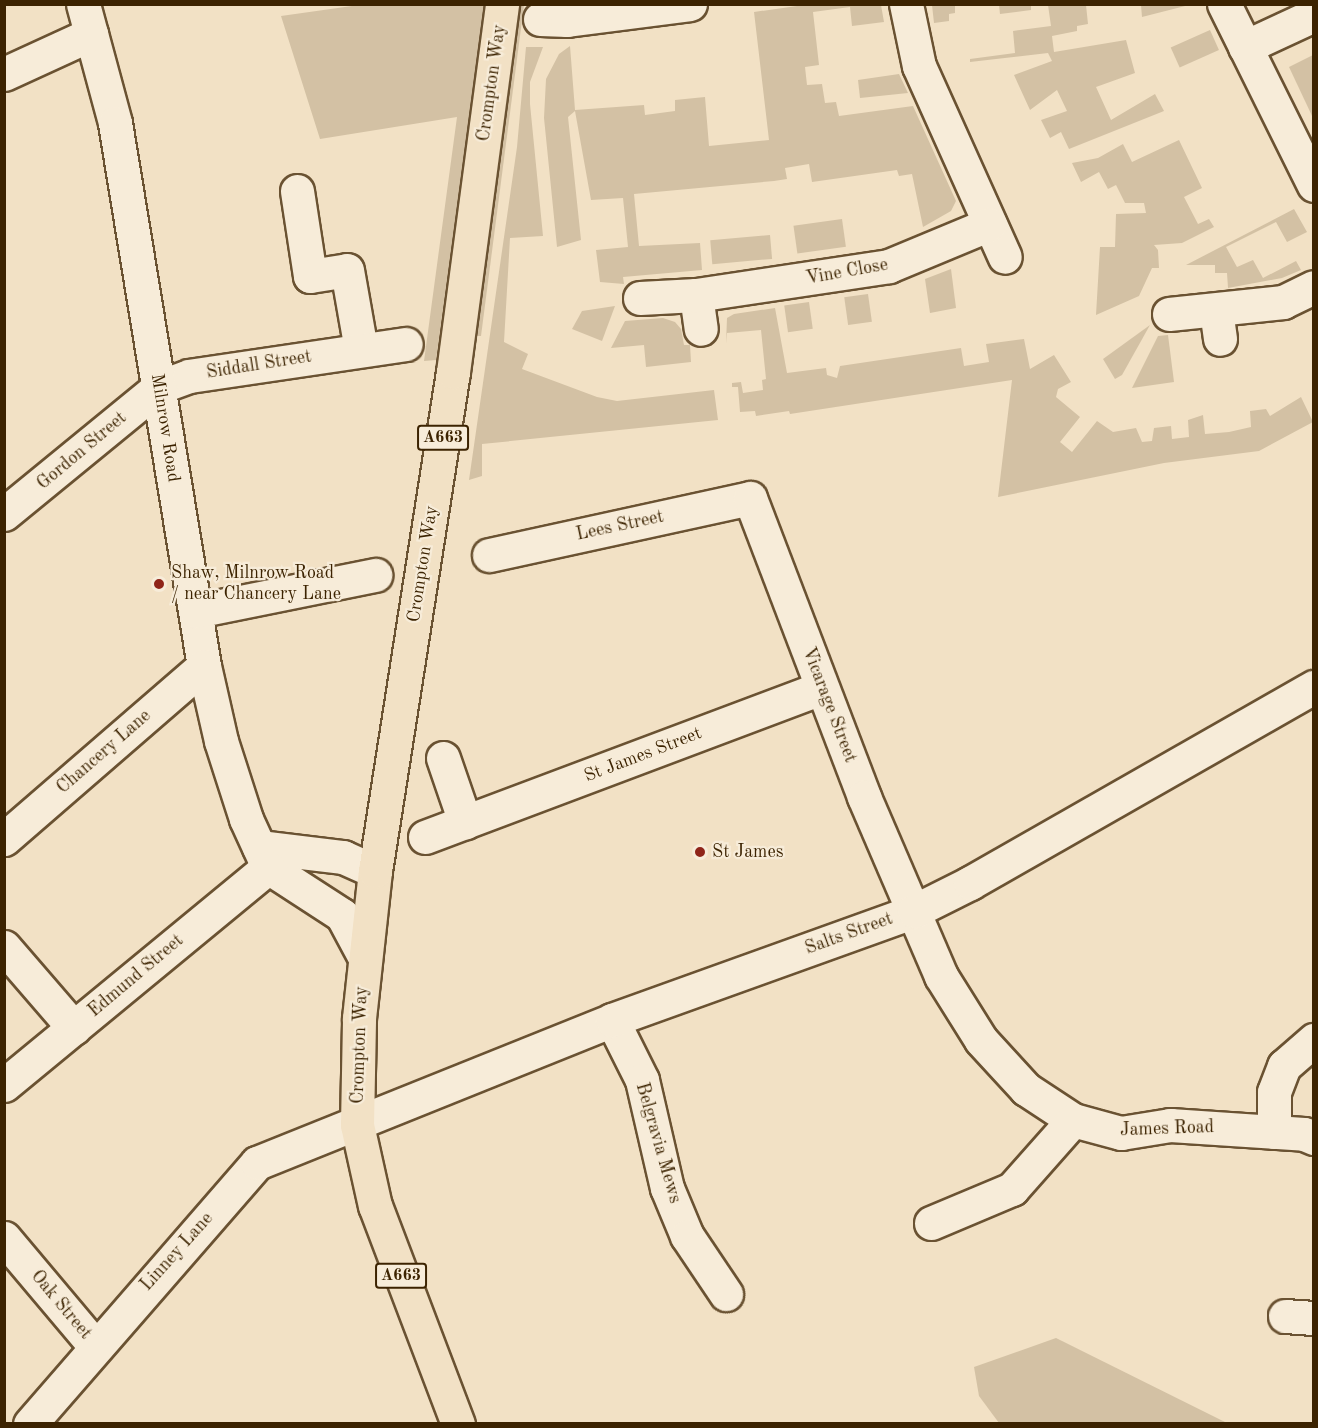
<!DOCTYPE html>
<style>
body{margin:0}
#map{position:relative;width:1318px;height:1428px;overflow:hidden;background:#f2e1c5;font-family:"Old Standard TT",serif}
div>[style]{position:absolute}
.green>*{inset:0;background:#d3c1a4;transform-origin:0 0}
.roads{filter:drop-shadow(2px 0 #6a5232) drop-shadow(-2px 0 #6a5232) drop-shadow(0 2px #6a5232) drop-shadow(0 -2px #6a5232)}
.minor>*{height:33px;margin:-16.5px;padding:0 16.5px;transform-origin:16.5px;border-radius:16.5px;background:#f7ecd9}
.major>*{height:33px;margin:-16.5px;padding:0 16.5px;transform-origin:16.5px;border-radius:16.5px;background:#f2e1c5}
.dots>*{width:16px;height:16px;translate:-50% -50%;box-sizing:border-box;border:3px solid #f7ecd9;border-radius:50%}
span{translate:-50% -50%;white-space:nowrap;text-align:center;line-height:1.15;-webkit-text-stroke:4.5px #f7ecd9;paint-order:stroke}
.shield-label span{padding:2px 4px;background:#f7ecd9;border:2px solid;border-radius:4px;-webkit-text-stroke-width:0}
.shield-label{font-size:16px;color:#3c2301;font-weight:700}
.street-label{font-size:18px;color:#3c2301}
.poi-label{font-size:18px;color:#3c2301}
.left{translate:0 -50%;text-align:left}
.frame{position:absolute;inset:0;border:6px solid #3c2301;pointer-events:none}
</style>
<div id="map">
<div class="green">
<div style="clip-path:polygon(366px 4px,484px 5px,436px 360px,424px 361px,457px 117px,320px 139px,281px 16px)"></div>
<div style="clip-path:polygon(811px 4px,881px 5px,884px 22px,852px 26px,850px 7px,813px 12px,819px 65px,805px 67px,807px 85px,822px 84px,825px 103px,836px 102px,839px 116px,913px 106px,956px 201px,951px 211px,923px 227px,912px 174px,899px 176px,897px 170px,812px 182px,809px 164px,785px 168px,787px 179px,774px 181px,634px 194px,639px 246px,700px 243px,702px 270px,623px 277px,624px 284px,600px 282px,596px 250px,628px 247px,623px 198px,591px 200px,575px 111px,568px 117px,581px 240px,557px 247px,544px 118px,546px 79px,559px 54px,570px 46px,575px 110px,644px 105px,645px 115px,675px 111px,675px 100px,705px 97px,709px 146px,769px 140px,754px 12px)"></div>
<div style="clip-path:polygon(519px 5px,524px 5px,481px 336px,477px 336px)"></div>
<div style="clip-path:polygon(932px 5px,955px 5px,955px 13px,949px 14px,949px 21px,934px 23px)"></div>
<div style="clip-path:polygon(999px 5px,1031px 5px,1031px 10px,1000px 14px)"></div>
<div style="clip-path:polygon(1048px 5px,1086px 5px,1088px 24px,1077px 26px,1077px 31px,1052px 36px,1054px 52px,1126px 40px,1135px 73px,1096px 87px,1111px 120px,1155px 94px,1164px 111px,1069px 149px,1061px 132px,1050px 138px,1041px 120px,1067px 111px,1057px 90px,1030px 110px,1014px 75px,1052px 61px,1048px 53px,970px 62px,970px 59px,1015px 53px,1013px 31px,1051px 26px)"></div>
<div style="clip-path:polygon(1141px 5px,1141px 4px,1189px 5px,1142px 17px)"></div>
<div style="left:1210px;top:30px;width:22px;height:43px;rotate:66deg"></div>
<div style="clip-path:polygon(526px 47px,543px 47px,530px 82px,530px 104px,543px 236px,510px 238px,504px 342px,528px 354px,522px 369px,597px 397px,617px 401px,714px 390px,718px 420px,482px 444px,482px 476px,469px 480px,517px 147px)"></div>
<div style="clip-path:polygon(1313px 55px,1314px 117px,1313px 118px,1289px 67px)"></div>
<div style="clip-path:polygon(899px 74px,908px 93px,860px 98px,858px 80px)"></div>
<div style="clip-path:polygon(1179px 140px,1202px 188px,1184px 197px,1198px 224px,1209px 219px,1214px 227px,1182px 243px,1154px 245px,1158px 250px,1159px 268px,1152px 268px,1139px 296px,1096px 315px,1100px 247px,1115px 247px,1116px 214px,1146px 213px,1144px 203px,1125px 203px,1116px 185px,1108px 189px,1099px 172px,1081px 182px,1072px 163px,1098px 158px,1123px 144px,1132px 162px)"></div>
<div style="clip-path:polygon(1294px 209px,1307px 232px,1287px 242px,1276px 222px,1226px 247px,1237px 267px,1253px 260px,1263px 278px,1296px 261px,1301px 270px,1282px 278px,1228px 288px,1227px 273px,1215px 273px,1215px 265px,1186px 265px)"></div>
<div style="left:842px;top:219px;width:28px;height:49px;rotate:82deg"></div>
<div style="left:770px;top:235px;width:24px;height:60px;rotate:85deg"></div>
<div style="clip-path:polygon(951px 269px,956px 308px,930px 313px,925px 279px)"></div>
<div style="left:868px;top:294px;width:28px;height:24px;rotate:82deg"></div>
<div style="left:809px;top:302px;width:27px;height:25px;rotate:82deg"></div>
<div style="clip-path:polygon(615px 306px,602px 341px,572px 329px,582px 311px)"></div>
<div style="clip-path:polygon(775px 308px,787px 373px,826px 368px,827px 375px,837px 378px,840px 366px,961px 348px,964px 366px,989px 362px,986px 344px,1024px 339px,1030px 369px,1054px 355px,1071px 382px,1058px 389px,1056px 397px,1080px 417px,1060px 442px,1072px 452px,1097px 421px,1113px 432px,1136px 428px,1142px 442px,1152px 441px,1154px 428px,1171px 426px,1172px 439px,1189px 437px,1188px 420px,1203px 415px,1205px 434px,1229px 432px,1251px 427px,1250px 411px,1266px 409px,1270px 416px,1301px 397px,1313px 422px,1259px 451px,1164px 463px,998px 497px,1012px 380px,790px 414px,789px 411px,756px 416px,755px 411px,740px 412px,738px 387px,732px 387px,732px 383px,741px 382px,743px 393px,763px 390px,762px 380px,766px 379px,761px 330px,727px 333px,726px 344px,727px 318px,734px 314px)"></div>
<div style="clip-path:polygon(663px 318px,675px 322px,681px 329px,684px 345px,690px 345px,691px 362px,646px 367px,644px 345px,611px 348px,625px 321px)"></div>
<div style="clip-path:polygon(1150px 325px,1122px 375px,1115px 379px,1103px 359px)"></div>
<div style="clip-path:polygon(1168px 335px,1174px 382px,1132px 388px,1158px 336px)"></div>
<div style="clip-path:polygon(1056px 1338px,1227px 1423px,999px 1423px,979px 1396px,974px 1367px)"></div>
</div>
<div class="roads">
<div class="minor">
<div style="left:83px;top:4px;width:123px;rotate:74.9deg"></div>
<div style="left:115px;top:123px;width:550px;rotate:80.69deg"></div>
<div style="left:204px;top:666px;width:77px;rotate:77.2deg"></div>
<div style="left:221px;top:741px;width:82px;rotate:72.2deg"></div>
<div style="left:246px;top:819px;width:53px;rotate:65.4deg"></div>
<div style="left:268px;top:867px;width:88px;rotate:33deg"></div>
<div style="left:342px;top:915px;width:47px;rotate:61.8deg"></div>
<div style="left:906px;top:4px;width:63px;rotate:78.2deg"></div>
<div style="left:919px;top:66px;width:209px;rotate:65.8deg"></div>
<div style="left:1224px;top:4px;width:202px;rotate:63.6deg"></div>
<div style="left:540px;top:19px;width:27px;rotate:2deg"></div>
<div style="left:567px;top:20px;width:124px;rotate:-7.4deg"></div>
<div style="left:1245px;top:47px;width:76px;rotate:-24.9deg"></div>
<div style="left:4px;top:74px;width:96px;rotate:-24.7deg"></div>
<div style="left:297px;top:191px;width:86px;rotate:81.3deg"></div>
<div style="left:310px;top:276px;width:37px;rotate:-9deg"></div>
<div style="left:347px;top:270px;width:80px;rotate:80deg"></div>
<div style="left:696px;top:295px;width:34px;rotate:82deg"></div>
<div style="left:640px;top:298px;width:56px;rotate:-3.1deg"></div>
<div style="left:696px;top:295px;width:195px;rotate:-8.5deg"></div>
<div style="left:889px;top:266px;width:109px;rotate:-22.6deg"></div>
<div style="left:1216px;top:310px;width:29px;rotate:82deg"></div>
<div style="left:1169px;top:314px;width:115px;rotate:-6deg"></div>
<div style="left:1283px;top:302px;width:34px;rotate:-26deg"></div>
<div style="left:4px;top:514px;width:200px;rotate:-39.3deg"></div>
<div style="left:159px;top:387px;width:32px;rotate:-20deg"></div>
<div style="left:189px;top:376px;width:219px;rotate:-8.4deg"></div>
<div style="left:489px;top:555px;width:267px;rotate:-12.3deg"></div>
<div style="left:750px;top:498px;width:320px;rotate:69.1deg"></div>
<div style="left:864px;top:797px;width:195px;rotate:66.7deg"></div>
<div style="left:941px;top:976px;width:75px;rotate:58deg"></div>
<div style="left:981px;top:1040px;width:67px;rotate:47.4deg"></div>
<div style="left:1026px;top:1089px;width:56px;rotate:33.4deg"></div>
<div style="left:1073px;top:1120px;width:50px;rotate:15.2deg"></div>
<div style="left:1121px;top:1133px;width:50px;rotate:-9.3deg"></div>
<div style="left:1170px;top:1125px;width:134px;rotate:3.8deg"></div>
<div style="left:1304px;top:1134px;width:11px;rotate:22deg"></div>
<div style="left:196px;top:611px;width:183px;rotate:-11.4deg"></div>
<div style="left:443px;top:758px;width:68px;rotate:71deg"></div>
<div style="left:425px;top:837px;width:423px;rotate:-20.6deg"></div>
<div style="left:4px;top:839px;width:264px;rotate:-40.9deg"></div>
<div style="left:259px;top:847px;width:85px;rotate:6.8deg"></div>
<div style="left:343px;top:857px;width:35px;rotate:24deg"></div>
<div style="left:4px;top:947px;width:107px;rotate:49.2deg"></div>
<div style="left:612px;top:1020px;width:67px;rotate:63.4deg"></div>
<div style="left:642px;top:1080px;width:111px;rotate:77deg"></div>
<div style="left:667px;top:1188px;width:52px;rotate:67.4deg"></div>
<div style="left:687px;top:1236px;width:70px;rotate:56.1deg"></div>
<div style="left:4px;top:1085px;width:342px;rotate:-39.5deg"></div>
<div style="left:1274px;top:1132px;width:40px;rotate:-90deg"></div>
<div style="left:1274px;top:1092px;width:28px;rotate:-69deg"></div>
<div style="left:1284px;top:1066px;width:40px;rotate:-41deg"></div>
<div style="left:931px;top:1223px;width:88px;rotate:-22.8deg"></div>
<div style="left:1012px;top:1189px;width:92px;rotate:-48.5deg"></div>
<div style="left:4px;top:1238px;width:140px;rotate:49.9deg"></div>
<div style="left:1285px;top:1316px;width:29px;rotate:4deg"></div>
<div style="left:30px;top:1424px;width:346px;rotate:-49deg"></div>
<div style="left:257px;top:1163px;width:383px;rotate:-21.9deg"></div>
<div style="left:612px;top:1020px;width:321px;rotate:-19.8deg"></div>
<div style="left:914px;top:911px;width:63px;rotate:-26.6deg"></div>
<div style="left:970px;top:883px;width:396px;rotate:-29.7deg"></div>
</div>
<div class="major">
<div style="left:458px;top:1424px;width:233px;rotate:-110.8deg"></div>
<div style="left:375px;top:1206px;width:83px;rotate:-102.5deg"></div>
<div style="left:357px;top:1125px;width:107px;rotate:-88.9deg"></div>
<div style="left:359px;top:1018px;width:148px;rotate:-83.8deg"></div>
<div style="left:375px;top:871px;width:505px;rotate:-81.12deg"></div>
<div style="left:453px;top:372px;width:371px;rotate:-82.4deg"></div>
</div>
</div>
<div class="dots">
<div style="left:159px;top:584px;background:#8f2418"></div>
<div style="left:700px;top:852px;background:#8f2418"></div>
</div>
<div class="shield-label">
<span style="left:443px;top:438px">A663</span>
<span style="left:401px;top:1276px">A663</span>
</div>
<div class="street-label">
<span style="left:492px;top:83px;rotate:-82deg">Crompton Way</span>
<span style="left:847px;top:272px;rotate:-10deg">Vine Close</span>
<span style="left:259px;top:365px;rotate:-9deg">Siddall Street</span>
<span style="left:165px;top:428px;rotate:81deg">Milnrow Road</span>
<span style="left:82px;top:451px;rotate:-40deg">Gordon Street</span>
<span style="left:620px;top:526px;rotate:-12deg">Lees Street</span>
<span style="left:423px;top:564px;rotate:-81deg">Crompton Way</span>
<span style="left:829px;top:705px;rotate:69deg">Vicarage Street</span>
<span style="left:104px;top:752px;rotate:-41deg">Chancery Lane</span>
<span style="left:643px;top:755px;rotate:-21deg">St James Street</span>
<span style="left:849px;top:934px;rotate:-20deg">Salts Street</span>
<span style="left:136px;top:976px;rotate:-40deg">Edmund Street</span>
<span style="left:360px;top:1045px;rotate:-88deg">Crompton Way</span>
<span style="left:1167px;top:1129px;rotate:-2deg">James Road</span>
<span style="left:658px;top:1143px;rotate:74deg">Belgravia Mews</span>
<span style="left:177px;top:1252px;rotate:-48deg">Linney Lane</span>
<span style="left:61px;top:1305px;rotate:50deg">Oak Street</span>
</div>
<div class="poi-label">
<span class="left" style="left:171px;top:584px">Shaw, Milnrow Road<br>/ near Chancery Lane</span>
<span class="left" style="left:712px;top:852px">St James</span>
</div>
<div class="frame"></div>
</div>
